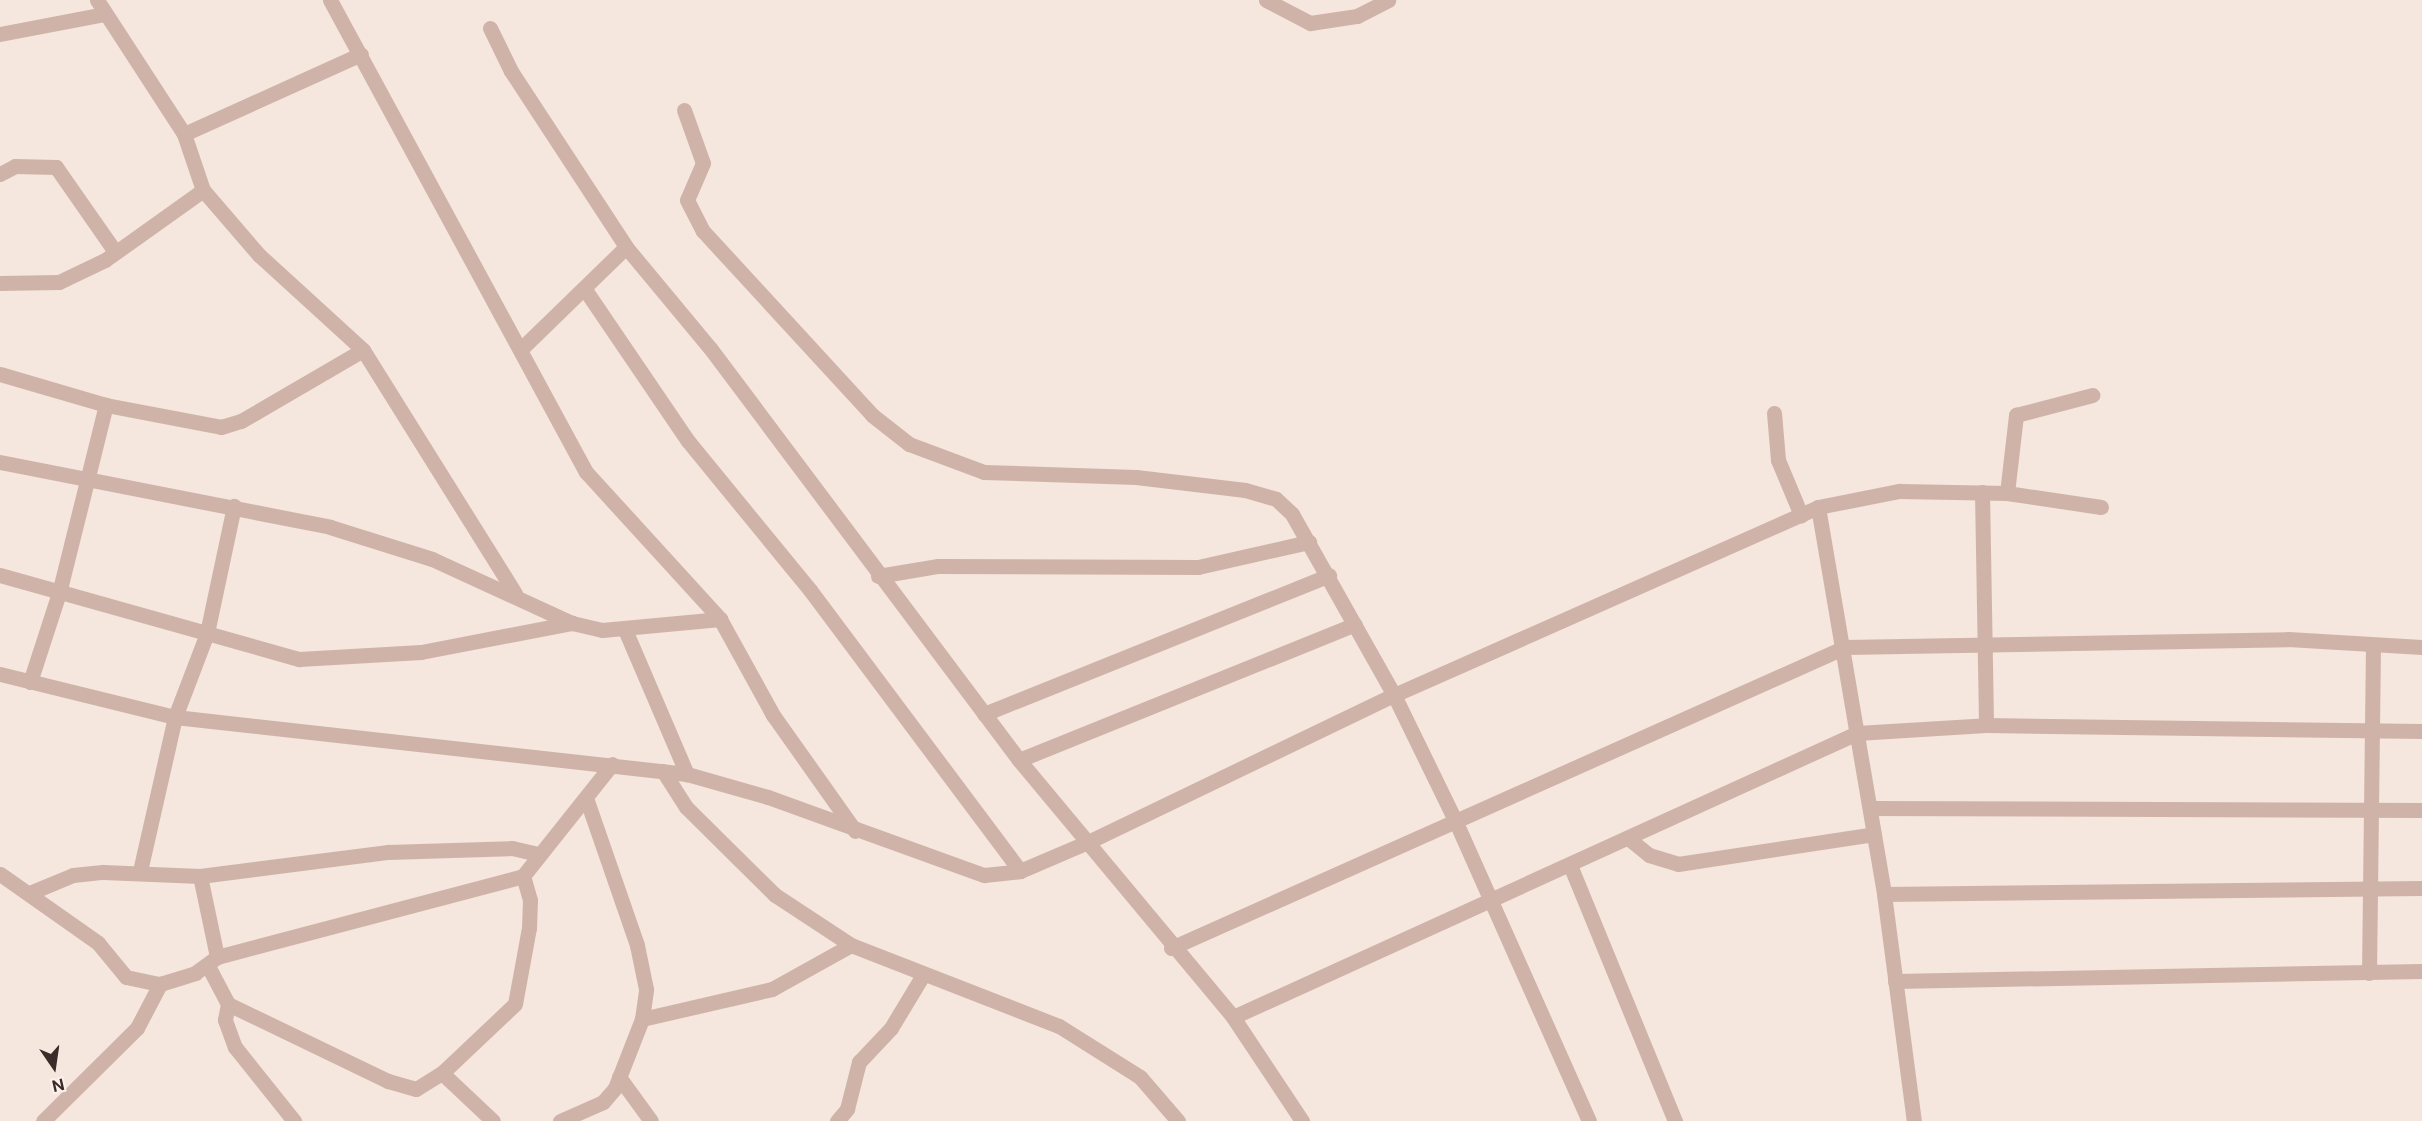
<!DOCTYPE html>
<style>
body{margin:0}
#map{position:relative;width:2422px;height:1121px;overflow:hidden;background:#f5e6de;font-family:"Public Sans",sans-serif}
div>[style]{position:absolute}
.minor>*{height:15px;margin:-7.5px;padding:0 7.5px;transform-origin:7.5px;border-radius:7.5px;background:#cfb3a8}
span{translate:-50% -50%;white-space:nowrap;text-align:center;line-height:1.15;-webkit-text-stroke:5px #fcf1ec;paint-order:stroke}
.north{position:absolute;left:24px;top:1037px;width:60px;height:60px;-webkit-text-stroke:4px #fcf1ec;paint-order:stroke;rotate:167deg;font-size:16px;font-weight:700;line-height:24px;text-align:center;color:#3b2b29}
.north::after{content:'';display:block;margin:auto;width:21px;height:27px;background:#3b2b29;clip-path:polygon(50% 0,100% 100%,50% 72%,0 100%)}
</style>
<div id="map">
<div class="minor">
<div style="left:97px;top:0;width:160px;rotate:57deg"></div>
<div style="left:184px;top:134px;width:59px;rotate:71.3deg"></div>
<div style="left:203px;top:190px;width:86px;rotate:49.3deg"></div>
<div style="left:259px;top:255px;width:141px;rotate:42.4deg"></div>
<div style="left:363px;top:350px;width:287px;rotate:58deg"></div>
<div style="left:330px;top:0;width:537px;rotate:61.53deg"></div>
<div style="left:586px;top:472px;width:199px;rotate:47.6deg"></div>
<div style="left:720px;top:619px;width:110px;rotate:61.1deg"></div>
<div style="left:773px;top:715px;width:142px;rotate:54.7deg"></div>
<div style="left:1266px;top:0;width:50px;rotate:27.6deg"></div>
<div style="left:1310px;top:23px;width:48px;rotate:-8.5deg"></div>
<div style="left:1357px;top:16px;width:35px;rotate:-27deg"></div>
<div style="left:490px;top:28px;width:48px;rotate:64deg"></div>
<div style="left:511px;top:71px;width:210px;rotate:56.8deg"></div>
<div style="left:626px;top:247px;width:131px;rotate:50.3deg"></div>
<div style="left:710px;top:348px;width:515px;rotate:53.13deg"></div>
<div style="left:1019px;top:760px;width:334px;rotate:50.2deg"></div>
<div style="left:1233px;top:1017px;width:125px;rotate:56.4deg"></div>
<div style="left:0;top:34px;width:107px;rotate:-10.8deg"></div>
<div style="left:684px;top:110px;width:56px;rotate:70.3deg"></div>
<div style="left:703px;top:163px;width:40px;rotate:113.4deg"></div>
<div style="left:687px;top:200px;width:35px;rotate:63deg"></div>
<div style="left:703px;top:231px;width:250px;rotate:47.4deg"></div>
<div style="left:872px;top:415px;width:47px;rotate:38.1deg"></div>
<div style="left:909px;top:444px;width:80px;rotate:20.5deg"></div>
<div style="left:984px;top:472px;width:152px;rotate:1.9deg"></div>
<div style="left:1136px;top:477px;width:110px;rotate:6.8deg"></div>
<div style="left:1245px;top:490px;width:32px;rotate:16deg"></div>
<div style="left:1276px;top:499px;width:22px;rotate:43deg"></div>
<div style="left:1292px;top:514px;width:208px;rotate:60.6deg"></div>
<div style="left:1394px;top:695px;width:139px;rotate:64deg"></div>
<div style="left:1455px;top:820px;width:329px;rotate:66deg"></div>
<div style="left:184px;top:134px;width:194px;rotate:-24.3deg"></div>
<div style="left:0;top:174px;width:17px;rotate:-28deg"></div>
<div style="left:15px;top:166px;width:41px;rotate:1.4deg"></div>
<div style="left:56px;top:167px;width:101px;rotate:55.1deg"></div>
<div style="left:0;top:283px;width:59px;rotate:-1deg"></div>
<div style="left:59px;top:282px;width:51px;rotate:-25.6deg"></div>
<div style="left:105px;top:260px;width:120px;rotate:-35.5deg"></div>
<div style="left:586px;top:291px;width:181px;rotate:55.8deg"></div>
<div style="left:688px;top:441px;width:193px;rotate:50.7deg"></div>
<div style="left:810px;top:590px;width:351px;rotate:53.2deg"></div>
<div style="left:521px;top:349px;width:146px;rotate:-44.2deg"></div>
<div style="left:0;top:374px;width:110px;rotate:16.3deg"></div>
<div style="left:106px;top:405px;width:117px;rotate:10.8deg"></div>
<div style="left:221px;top:427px;width:21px;rotate:-17deg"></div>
<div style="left:241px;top:421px;width:141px;rotate:-30.2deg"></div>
<div style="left:1774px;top:413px;width:47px;rotate:85.1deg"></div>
<div style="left:1778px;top:460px;width:60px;rotate:67.3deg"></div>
<div style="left:0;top:462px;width:336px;rotate:11.1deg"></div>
<div style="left:330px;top:527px;width:107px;rotate:17.4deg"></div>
<div style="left:432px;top:559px;width:154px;rotate:24.6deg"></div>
<div style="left:572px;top:623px;width:31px;rotate:13deg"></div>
<div style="left:602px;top:630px;width:119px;rotate:-5.3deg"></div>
<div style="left:1982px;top:492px;width:233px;rotate:89deg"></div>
<div style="left:2007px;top:493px;width:79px;rotate:-83.4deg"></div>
<div style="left:2016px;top:415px;width:79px;rotate:-14.7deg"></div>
<div style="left:1818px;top:507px;width:393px;rotate:80.3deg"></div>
<div style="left:1884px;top:894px;width:229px;rotate:82.5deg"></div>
<div style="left:0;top:575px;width:311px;rotate:15.7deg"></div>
<div style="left:299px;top:659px;width:122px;rotate:-3.3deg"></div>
<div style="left:421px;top:652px;width:154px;rotate:-10.9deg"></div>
<div style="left:878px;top:576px;width:61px;rotate:-9.5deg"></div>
<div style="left:938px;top:566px;width:260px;rotate:0.2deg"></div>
<div style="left:1198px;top:567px;width:114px;rotate:-12.7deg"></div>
<div style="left:626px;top:632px;width:155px;rotate:66.8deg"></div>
<div style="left:0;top:674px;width:180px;rotate:13.8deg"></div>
<div style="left:175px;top:717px;width:515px;rotate:6.35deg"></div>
<div style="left:687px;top:774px;width:84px;rotate:15.9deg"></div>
<div style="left:768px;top:797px;width:230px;rotate:19.9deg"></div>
<div style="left:984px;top:875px;width:36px;rotate:-6deg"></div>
<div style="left:1020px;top:871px;width:74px;rotate:-23.1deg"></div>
<div style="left:1088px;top:842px;width:339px;rotate:-25.7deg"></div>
<div style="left:1394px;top:695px;width:464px;rotate:-23.9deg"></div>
<div style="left:1818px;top:507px;width:83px;rotate:-11.2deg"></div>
<div style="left:1899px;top:491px;width:108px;rotate:1.1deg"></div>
<div style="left:2007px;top:493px;width:95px;rotate:8.5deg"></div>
<div style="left:30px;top:682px;width:94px;rotate:-72deg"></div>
<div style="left:59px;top:593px;width:194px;rotate:-76deg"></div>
<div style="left:984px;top:714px;width:372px;rotate:-21.9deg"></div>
<div style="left:1019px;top:760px;width:362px;rotate:-22deg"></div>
<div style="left:663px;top:771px;width:43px;rotate:57.4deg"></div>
<div style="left:686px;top:807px;width:125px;rotate:44.7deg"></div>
<div style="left:775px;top:895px;width:91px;rotate:33.3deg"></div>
<div style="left:851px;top:945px;width:223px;rotate:21.3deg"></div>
<div style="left:1059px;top:1026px;width:96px;rotate:32.2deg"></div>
<div style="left:1140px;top:1077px;width:58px;rotate:49.2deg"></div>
<div style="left:1870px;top:808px;width:552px;rotate:0.21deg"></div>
<div style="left:1628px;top:838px;width:27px;rotate:39deg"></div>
<div style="left:1649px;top:855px;width:30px;rotate:17deg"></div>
<div style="left:1678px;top:864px;width:198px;rotate:-8.7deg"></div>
<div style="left:1570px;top:865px;width:277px;rotate:67.7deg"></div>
<div style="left:140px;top:871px;width:158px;rotate:-77.2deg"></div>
<div style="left:175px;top:717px;width:90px;rotate:-69.1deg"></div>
<div style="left:207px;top:633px;width:130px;rotate:-78deg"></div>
<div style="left:0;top:874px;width:120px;rotate:35.1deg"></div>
<div style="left:98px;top:943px;width:44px;rotate:50.5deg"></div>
<div style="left:126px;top:977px;width:35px;rotate:12deg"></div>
<div style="left:160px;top:984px;width:37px;rotate:-17deg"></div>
<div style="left:195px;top:973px;width:27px;rotate:-36deg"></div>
<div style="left:217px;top:957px;width:317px;rotate:-14.8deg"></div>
<div style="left:523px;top:876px;width:143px;rotate:-51.5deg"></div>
<div style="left:200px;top:876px;width:83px;rotate:78.1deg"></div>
<div style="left:32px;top:892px;width:44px;rotate:-22.5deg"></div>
<div style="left:73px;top:875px;width:30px;rotate:-6deg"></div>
<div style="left:103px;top:872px;width:97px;rotate:2.4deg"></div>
<div style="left:200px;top:876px;width:190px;rotate:-7.3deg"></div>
<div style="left:388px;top:852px;width:124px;rotate:-1.8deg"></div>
<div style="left:512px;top:848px;width:27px;rotate:13deg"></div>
<div style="left:1884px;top:894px;width:538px;rotate:-0.64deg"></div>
<div style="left:1171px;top:948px;width:738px;rotate:-24.06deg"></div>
<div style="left:1845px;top:647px;width:443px;rotate:-1deg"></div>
<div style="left:2288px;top:639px;width:134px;rotate:3.4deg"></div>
<div style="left:208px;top:966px;width:43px;rotate:62.2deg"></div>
<div style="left:228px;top:1004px;width:178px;rotate:25.7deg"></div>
<div style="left:388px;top:1081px;width:29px;rotate:16deg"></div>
<div style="left:416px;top:1089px;width:31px;rotate:-32deg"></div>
<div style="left:442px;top:1073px;width:100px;rotate:-43.4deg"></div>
<div style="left:515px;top:1004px;width:77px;rotate:-79.6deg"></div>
<div style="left:529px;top:928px;width:28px;rotate:-88deg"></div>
<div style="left:530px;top:900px;width:25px;rotate:-106deg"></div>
<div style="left:2369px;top:973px;width:328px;rotate:-89.3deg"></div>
<div style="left:1895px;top:981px;width:527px;rotate:-1.09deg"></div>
<div style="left:228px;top:1004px;width:16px;rotate:101deg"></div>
<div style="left:225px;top:1020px;width:29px;rotate:70deg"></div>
<div style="left:235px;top:1047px;width:95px;rotate:51.4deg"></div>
<div style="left:1233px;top:1017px;width:686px;rotate:-24.47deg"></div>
<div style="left:1857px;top:733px;width:129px;rotate:-3.5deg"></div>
<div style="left:1986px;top:725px;width:436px;rotate:0.8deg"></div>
<div style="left:642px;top:1019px;width:133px;rotate:-13deg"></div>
<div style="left:772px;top:989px;width:90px;rotate:-29.1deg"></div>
<div style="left:442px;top:1073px;width:70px;rotate:43.3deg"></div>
<div style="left:619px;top:1077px;width:54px;rotate:54deg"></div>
<div style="left:43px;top:1121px;width:132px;rotate:-44.7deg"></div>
<div style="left:137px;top:1028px;width:50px;rotate:-62.4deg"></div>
<div style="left:560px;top:1121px;width:47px;rotate:-23.8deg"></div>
<div style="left:603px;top:1102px;width:18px;rotate:-49deg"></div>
<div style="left:615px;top:1088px;width:74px;rotate:-68.6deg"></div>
<div style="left:642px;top:1019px;width:30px;rotate:-82deg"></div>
<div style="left:646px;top:989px;width:45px;rotate:-101.6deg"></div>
<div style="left:637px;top:945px;width:152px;rotate:-109.1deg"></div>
<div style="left:837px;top:1121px;width:16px;rotate:-50deg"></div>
<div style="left:847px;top:1109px;width:49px;rotate:-75.7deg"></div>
<div style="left:859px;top:1062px;width:47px;rotate:-46.7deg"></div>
<div style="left:891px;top:1028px;width:62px;rotate:-58.9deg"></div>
</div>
<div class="north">N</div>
</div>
